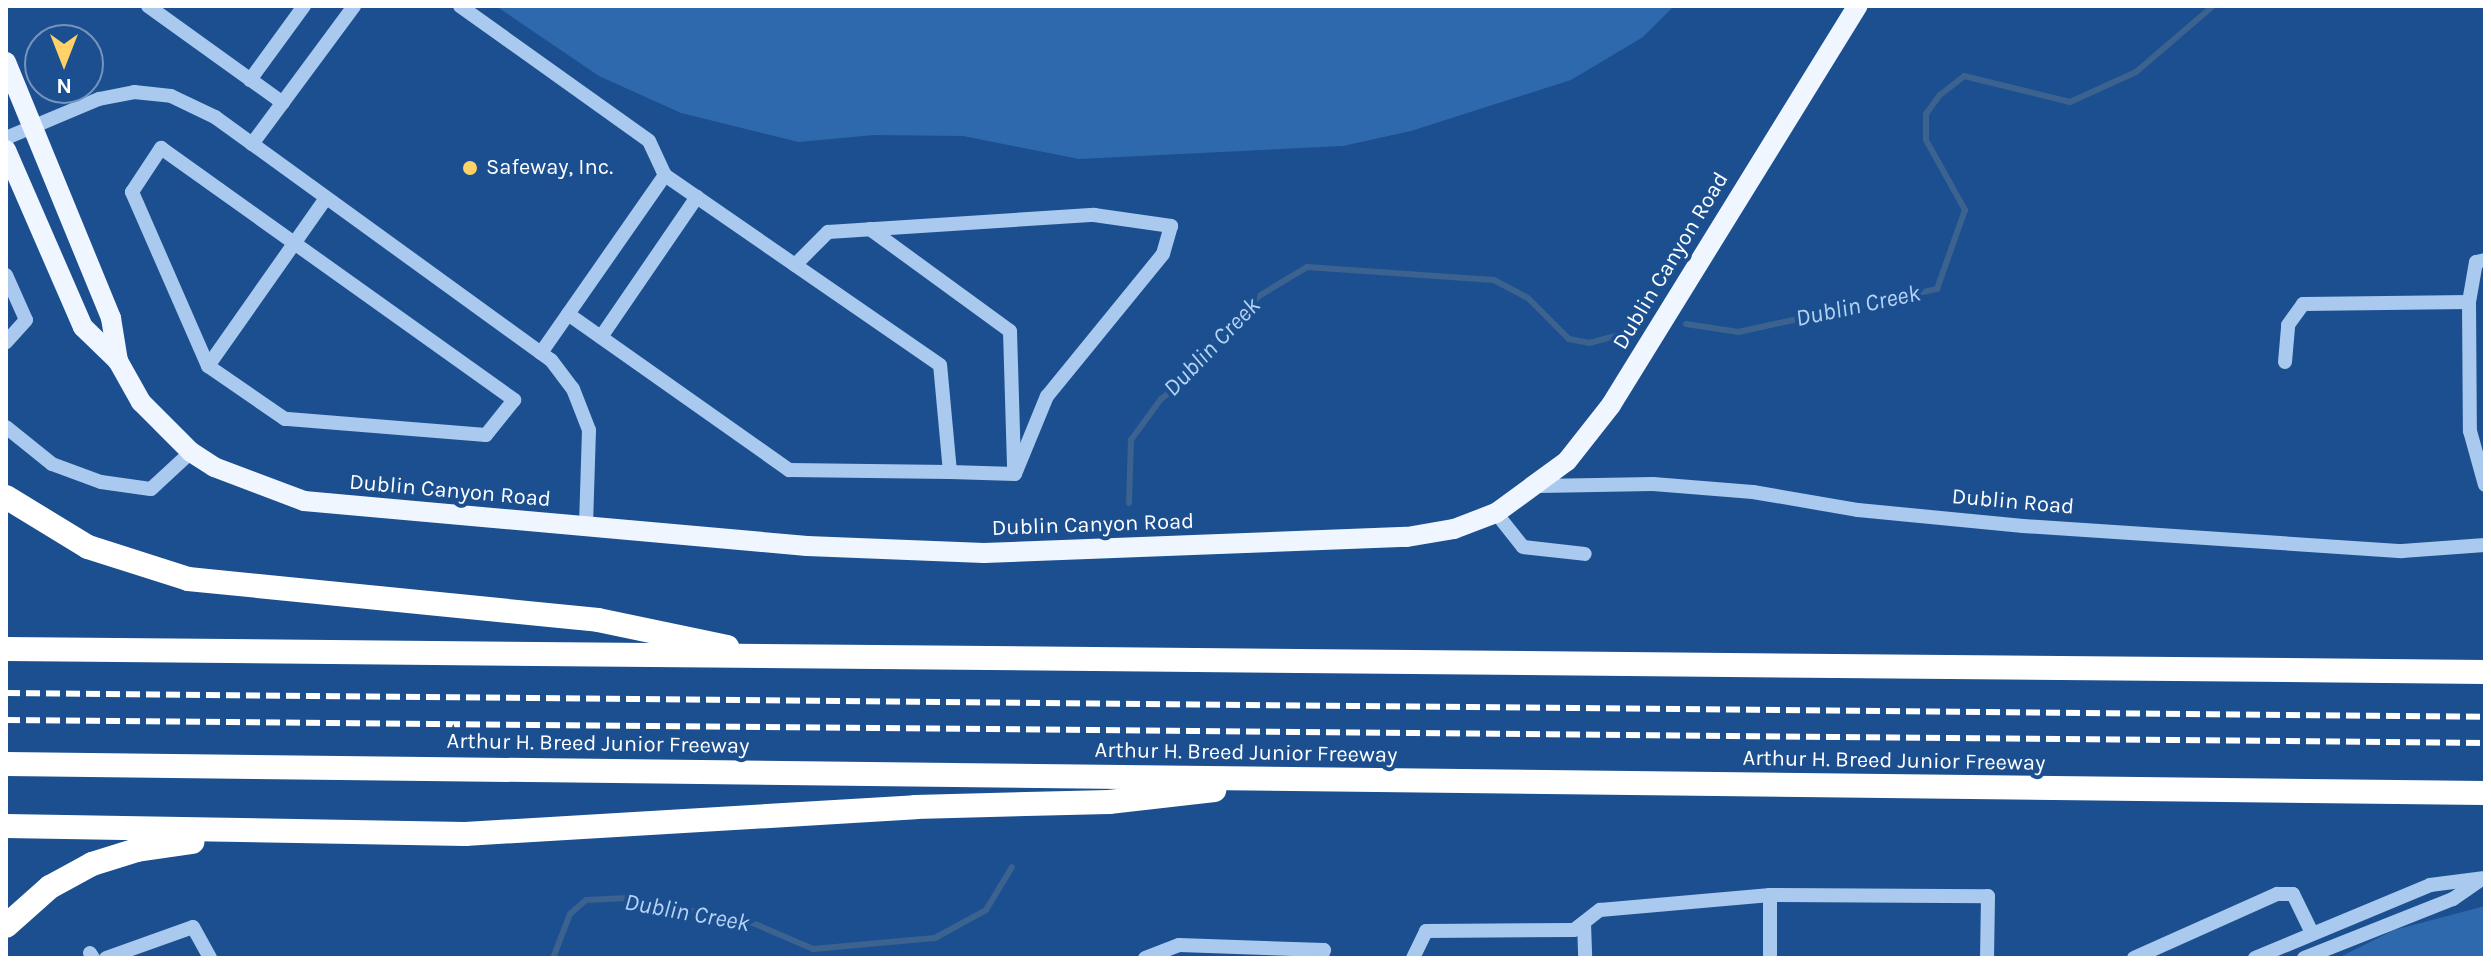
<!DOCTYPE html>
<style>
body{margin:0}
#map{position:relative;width:2491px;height:964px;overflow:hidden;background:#1b4f8f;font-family:Karla,sans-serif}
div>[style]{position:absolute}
.green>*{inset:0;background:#2e69ad}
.stream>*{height:6px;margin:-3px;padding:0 3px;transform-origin:3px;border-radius:3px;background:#3c6290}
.minor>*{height:14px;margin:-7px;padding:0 7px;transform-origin:7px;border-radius:7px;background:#a9c9ee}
.major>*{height:20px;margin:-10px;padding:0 10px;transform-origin:10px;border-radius:10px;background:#f0f6ff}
.highway>*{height:24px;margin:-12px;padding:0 12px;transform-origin:12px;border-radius:12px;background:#fff}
.rail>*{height:6px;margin-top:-3px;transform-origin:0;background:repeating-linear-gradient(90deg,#fff 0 14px,transparent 0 20px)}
.dots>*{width:22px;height:22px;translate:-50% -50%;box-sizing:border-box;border:4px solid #1b4f8f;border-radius:50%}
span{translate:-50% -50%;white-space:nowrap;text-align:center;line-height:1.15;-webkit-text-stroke:8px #1b4f8f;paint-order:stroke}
.poi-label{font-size:22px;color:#fff}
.left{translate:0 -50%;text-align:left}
.street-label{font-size:22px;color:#fff}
.water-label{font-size:24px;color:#b5d3f5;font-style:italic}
.frame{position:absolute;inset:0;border:8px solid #fff;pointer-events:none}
.north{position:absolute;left:24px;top:24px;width:80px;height:80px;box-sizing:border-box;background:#1b4f8f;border:2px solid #7695bc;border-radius:50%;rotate:180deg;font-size:22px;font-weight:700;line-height:32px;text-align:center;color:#fff}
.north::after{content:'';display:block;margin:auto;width:28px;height:36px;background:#ffd166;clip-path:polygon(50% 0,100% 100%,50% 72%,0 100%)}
</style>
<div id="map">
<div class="green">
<div style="clip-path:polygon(496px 6px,1674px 6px,1643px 37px,1571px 80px,1411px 131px,1343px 146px,1079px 159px,963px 136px,874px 135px,799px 142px,681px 113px,599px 76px)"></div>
<div style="clip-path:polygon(2485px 906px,2485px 958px,2338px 958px,2394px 930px)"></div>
</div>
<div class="stream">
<div style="left:1686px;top:324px;width:53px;rotate:8.7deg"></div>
<div style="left:1738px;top:332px;width:204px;rotate:-12.2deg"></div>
<div style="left:1937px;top:289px;width:84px;rotate:-70.5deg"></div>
<div style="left:1965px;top:210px;width:80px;rotate:-119.1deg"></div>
<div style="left:1926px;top:140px;width:26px;rotate:-90deg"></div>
<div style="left:1926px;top:114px;width:24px;rotate:-54deg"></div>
<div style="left:1940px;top:95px;width:31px;rotate:-38deg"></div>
<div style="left:1964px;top:76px;width:109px;rotate:13.8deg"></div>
<div style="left:2070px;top:102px;width:72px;rotate:-24.4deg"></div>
<div style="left:2136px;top:72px;width:101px;rotate:-40.6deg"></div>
<div style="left:1129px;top:503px;width:63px;rotate:-88.2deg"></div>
<div style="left:1131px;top:440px;width:51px;rotate:-53.8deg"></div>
<div style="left:1161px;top:399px;width:37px;rotate:-38deg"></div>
<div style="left:1190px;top:376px;width:47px;rotate:-54.6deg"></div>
<div style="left:1217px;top:338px;width:59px;rotate:-45deg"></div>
<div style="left:1259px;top:296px;width:56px;rotate:-31.1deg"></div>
<div style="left:1307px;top:267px;width:187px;rotate:4deg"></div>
<div style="left:1494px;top:280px;width:38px;rotate:28deg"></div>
<div style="left:1528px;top:298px;width:58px;rotate:45deg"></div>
<div style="left:1569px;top:339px;width:20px;rotate:11deg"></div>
<div style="left:1589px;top:343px;width:47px;rotate:-14.9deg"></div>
<div style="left:553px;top:958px;width:47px;rotate:-68.9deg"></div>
<div style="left:570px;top:914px;width:21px;rotate:-41deg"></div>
<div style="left:586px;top:900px;width:42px;rotate:-2.7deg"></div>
<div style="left:628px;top:898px;width:127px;rotate:11.3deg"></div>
<div style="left:753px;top:923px;width:65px;rotate:23.4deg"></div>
<div style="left:813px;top:949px;width:122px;rotate:-5.2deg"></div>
<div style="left:935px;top:938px;width:58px;rotate:-28.8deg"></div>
<div style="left:986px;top:910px;width:50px;rotate:-58.8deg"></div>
</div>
<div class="minor">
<div style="left:148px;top:6px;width:166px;rotate:35.7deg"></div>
<div style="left:460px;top:6px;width:232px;rotate:35.5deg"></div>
<div style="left:649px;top:141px;width:38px;rotate:65deg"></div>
<div style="left:665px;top:175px;width:217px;rotate:124.9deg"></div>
<div style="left:250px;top:80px;width:92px;rotate:-53.9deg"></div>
<div style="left:6px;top:138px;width:101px;rotate:-22.8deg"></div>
<div style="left:99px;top:99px;width:36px;rotate:-11deg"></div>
<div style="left:134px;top:92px;width:37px;rotate:6deg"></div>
<div style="left:171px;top:96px;width:49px;rotate:25.5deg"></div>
<div style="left:215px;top:117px;width:415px;rotate:35.9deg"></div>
<div style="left:551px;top:360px;width:36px;rotate:53deg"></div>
<div style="left:573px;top:389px;width:44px;rotate:68.7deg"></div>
<div style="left:589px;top:430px;width:97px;rotate:91.8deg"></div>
<div style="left:252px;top:144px;width:172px;rotate:-53.5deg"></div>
<div style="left:161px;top:148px;width:434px;rotate:35.5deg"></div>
<div style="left:514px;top:400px;width:45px;rotate:128.7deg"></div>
<div style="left:486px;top:435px;width:202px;rotate:-175.4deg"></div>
<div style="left:285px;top:419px;width:93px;rotate:-145.5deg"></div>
<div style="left:208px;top:366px;width:190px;rotate:-113.6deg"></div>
<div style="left:132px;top:192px;width:53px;rotate:-56.6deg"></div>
<div style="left:870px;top:229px;width:173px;rotate:36.1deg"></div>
<div style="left:1010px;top:331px;width:138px;rotate:88.3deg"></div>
<div style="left:2485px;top:260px;width:9px;rotate:167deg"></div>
<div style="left:2476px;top:262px;width:41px;rotate:99.9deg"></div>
<div style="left:2469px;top:302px;width:129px;rotate:89.6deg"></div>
<div style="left:2470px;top:431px;width:56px;rotate:74.5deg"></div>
<div style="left:795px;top:265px;width:47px;rotate:-45deg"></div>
<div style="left:828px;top:232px;width:267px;rotate:-3.7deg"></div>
<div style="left:1094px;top:215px;width:78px;rotate:8.1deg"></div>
<div style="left:1171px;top:226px;width:29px;rotate:106deg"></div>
<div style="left:1163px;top:254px;width:183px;rotate:129.2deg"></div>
<div style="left:1047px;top:396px;width:84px;rotate:112.3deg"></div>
<div style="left:1015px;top:474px;width:65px;rotate:-178.2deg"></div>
<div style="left:6px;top:275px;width:49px;rotate:66deg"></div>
<div style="left:26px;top:320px;width:30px;rotate:132deg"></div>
<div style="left:568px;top:314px;width:271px;rotate:35.2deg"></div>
<div style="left:789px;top:470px;width:161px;rotate:0.7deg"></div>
<div style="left:950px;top:472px;width:107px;rotate:-95.3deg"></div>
<div style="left:940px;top:365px;width:334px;rotate:-145.4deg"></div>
<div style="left:601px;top:337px;width:170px;rotate:-55.6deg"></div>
<div style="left:2285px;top:362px;width:37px;rotate:-85deg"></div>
<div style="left:2288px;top:325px;width:26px;rotate:-54deg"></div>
<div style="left:2303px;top:304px;width:166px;rotate:-0.7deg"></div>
<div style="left:208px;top:366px;width:205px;rotate:-54.9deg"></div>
<div style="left:6px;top:427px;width:59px;rotate:38.8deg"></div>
<div style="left:52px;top:464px;width:52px;rotate:20.2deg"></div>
<div style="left:101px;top:482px;width:50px;rotate:8deg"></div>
<div style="left:151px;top:489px;width:54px;rotate:-42.8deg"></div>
<div style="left:1539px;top:486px;width:114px;rotate:-1deg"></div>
<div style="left:1653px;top:484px;width:100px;rotate:4.6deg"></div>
<div style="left:1753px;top:492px;width:107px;rotate:9.7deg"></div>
<div style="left:1858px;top:510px;width:166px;rotate:5.5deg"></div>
<div style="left:2023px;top:526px;width:380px;rotate:3.8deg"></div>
<div style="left:2402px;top:551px;width:83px;rotate:-4.1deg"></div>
<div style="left:1496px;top:513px;width:43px;rotate:51.5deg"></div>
<div style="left:1523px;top:547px;width:62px;rotate:6.4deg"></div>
<div style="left:1584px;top:923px;width:35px;rotate:88deg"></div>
<div style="left:90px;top:953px;width:6px;rotate:59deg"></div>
<div style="left:106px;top:958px;width:92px;rotate:-19.6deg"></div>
<div style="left:193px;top:927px;width:35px;rotate:61deg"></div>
<div style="left:1145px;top:958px;width:36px;rotate:-21deg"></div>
<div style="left:1179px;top:945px;width:145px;rotate:2deg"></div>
<div style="left:1324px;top:950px;width:9px;rotate:111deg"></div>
<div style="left:1413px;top:958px;width:30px;rotate:-64deg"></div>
<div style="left:1426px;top:931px;width:148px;rotate:-0.4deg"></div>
<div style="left:1574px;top:930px;width:33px;rotate:-38deg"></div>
<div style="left:1600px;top:910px;width:171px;rotate:-5deg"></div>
<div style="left:1770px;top:895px;width:218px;rotate:0.3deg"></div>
<div style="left:1988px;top:896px;width:62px;rotate:90.9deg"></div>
<div style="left:1770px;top:958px;width:63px;rotate:-90deg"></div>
<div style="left:2134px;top:958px;width:157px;rotate:-24.1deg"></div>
<div style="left:2277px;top:894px;width:16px"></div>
<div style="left:2293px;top:894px;width:43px;rotate:64deg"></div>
<div style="left:2255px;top:958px;width:190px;rotate:-22.6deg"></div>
<div style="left:2430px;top:885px;width:55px;rotate:-7.3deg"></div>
<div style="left:2304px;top:958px;width:160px;rotate:-21.6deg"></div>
<div style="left:2453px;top:899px;width:32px;rotate:-35deg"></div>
</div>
<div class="major">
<div style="left:6px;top:62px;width:277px;rotate:67.7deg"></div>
<div style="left:111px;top:318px;width:44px;rotate:80.8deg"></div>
<div style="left:6px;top:150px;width:193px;rotate:66.5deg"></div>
<div style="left:83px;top:327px;width:49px;rotate:44.2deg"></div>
<div style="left:118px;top:361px;width:47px;rotate:60.7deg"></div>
<div style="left:141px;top:402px;width:71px;rotate:45deg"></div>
<div style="left:191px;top:452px;width:27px;rotate:33deg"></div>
<div style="left:214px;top:467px;width:96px;rotate:20.7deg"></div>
<div style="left:304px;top:501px;width:505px;rotate:5.11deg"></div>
<div style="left:807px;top:546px;width:177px;rotate:2.3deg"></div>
<div style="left:984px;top:553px;width:423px;rotate:-2.2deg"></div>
<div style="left:1407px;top:537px;width:48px;rotate:-9.7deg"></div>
<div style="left:1454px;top:529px;width:45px;rotate:-20.9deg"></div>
<div style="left:1496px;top:513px;width:88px;rotate:-36.2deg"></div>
<div style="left:1567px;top:461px;width:71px;rotate:-51.8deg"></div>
<div style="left:1611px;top:405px;width:469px;rotate:-58.3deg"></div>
</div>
<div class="highway">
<div style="left:6px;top:497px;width:96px;rotate:31.4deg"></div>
<div style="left:88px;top:547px;width:105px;rotate:17.7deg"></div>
<div style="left:188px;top:579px;width:412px;rotate:5.7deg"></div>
<div style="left:598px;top:620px;width:132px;rotate:11.8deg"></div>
<div style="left:6px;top:649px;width:2479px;rotate:0.53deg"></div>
<div style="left:6px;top:764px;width:2479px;rotate:0.67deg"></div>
<div style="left:6px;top:826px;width:459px;rotate:1deg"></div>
<div style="left:465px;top:834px;width:451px;rotate:-3.4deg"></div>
<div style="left:915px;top:807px;width:194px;rotate:-1.5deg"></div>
<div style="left:1109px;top:802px;width:106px;rotate:-6.5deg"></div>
<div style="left:6px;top:926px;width:59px;rotate:-41.6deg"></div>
<div style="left:50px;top:887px;width:48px;rotate:-28.7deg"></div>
<div style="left:92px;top:864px;width:47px;rotate:-17.3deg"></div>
<div style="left:137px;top:850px;width:56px;rotate:-8.3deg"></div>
</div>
<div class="rail">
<div style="left:6px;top:693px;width:2479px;rotate:0.55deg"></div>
<div style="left:6px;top:720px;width:2479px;rotate:0.53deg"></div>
</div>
<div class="dots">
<div style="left:470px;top:168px;background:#ffd166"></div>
</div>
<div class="poi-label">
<span class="left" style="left:486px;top:168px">Safeway, Inc.</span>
</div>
<div class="street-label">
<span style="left:1671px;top:261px;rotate:-59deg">Dublin Canyon Road</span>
<span style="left:450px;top:491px;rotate:5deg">Dublin Canyon Road</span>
<span style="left:2013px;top:502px;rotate:5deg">Dublin Road</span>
<span style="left:1093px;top:525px;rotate:-2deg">Dublin Canyon Road</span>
<span style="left:598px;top:744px;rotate:1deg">Arthur H. Breed Junior Freeway</span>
<span style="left:1246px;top:753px;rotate:1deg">Arthur H. Breed Junior Freeway</span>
<span style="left:1894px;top:761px;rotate:1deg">Arthur H. Breed Junior Freeway</span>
</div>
<div class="water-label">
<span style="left:1858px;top:306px;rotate:-12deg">Dublin Creek</span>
<span style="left:1212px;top:347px;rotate:-46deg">Dublin Creek</span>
<span style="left:687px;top:913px;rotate:10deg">Dublin Creek</span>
</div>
<div class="frame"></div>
<div class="north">N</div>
</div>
